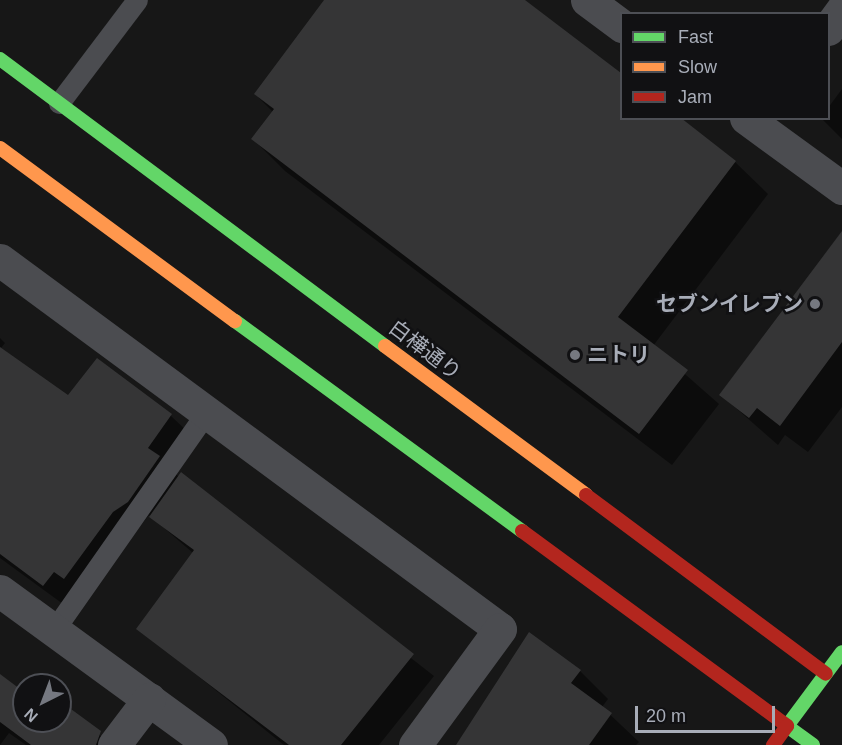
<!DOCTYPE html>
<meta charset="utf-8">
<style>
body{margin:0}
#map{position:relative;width:842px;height:745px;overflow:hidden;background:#171717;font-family:Arial,"Noto Sans JP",sans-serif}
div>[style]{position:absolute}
.shadow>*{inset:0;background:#0007}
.building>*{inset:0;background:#353536}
.lane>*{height:21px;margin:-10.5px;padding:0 10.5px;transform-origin:10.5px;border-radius:10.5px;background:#4b4c50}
.street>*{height:33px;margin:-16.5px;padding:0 16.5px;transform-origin:16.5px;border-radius:16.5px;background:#4b4c50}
.fast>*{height:14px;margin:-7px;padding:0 7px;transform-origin:7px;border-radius:7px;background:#63d668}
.slow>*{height:14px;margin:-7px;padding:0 7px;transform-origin:7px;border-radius:7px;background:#ff974d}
.jam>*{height:14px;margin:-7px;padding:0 7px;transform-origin:7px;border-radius:7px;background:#b3261e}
.dots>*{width:16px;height:16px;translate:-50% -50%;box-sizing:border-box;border:3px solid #111113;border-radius:50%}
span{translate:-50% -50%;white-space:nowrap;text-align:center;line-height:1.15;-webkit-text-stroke:5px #111113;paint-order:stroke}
.poi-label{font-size:21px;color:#a8adb8;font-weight:700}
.right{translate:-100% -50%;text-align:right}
.left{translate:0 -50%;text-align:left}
.street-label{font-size:21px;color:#a8adb8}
.legend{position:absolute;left:620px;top:12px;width:210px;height:108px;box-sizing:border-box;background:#111113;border:2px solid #4d4f55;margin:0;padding:8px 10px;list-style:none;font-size:18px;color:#a8adb8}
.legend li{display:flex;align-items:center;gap:12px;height:30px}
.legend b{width:30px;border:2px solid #4d4f55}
.north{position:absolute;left:12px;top:673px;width:60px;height:60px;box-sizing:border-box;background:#111113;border:2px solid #4d4f55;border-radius:50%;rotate:222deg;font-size:16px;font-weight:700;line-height:24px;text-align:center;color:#a8adb8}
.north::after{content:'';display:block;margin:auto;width:21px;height:27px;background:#757880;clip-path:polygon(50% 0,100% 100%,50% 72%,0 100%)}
.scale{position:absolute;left:635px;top:706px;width:140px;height:27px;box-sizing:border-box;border:3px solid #a8adb8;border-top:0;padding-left:8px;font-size:18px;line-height:21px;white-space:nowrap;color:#a8adb8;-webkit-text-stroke:4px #111113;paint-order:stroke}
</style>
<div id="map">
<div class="shadow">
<div style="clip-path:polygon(326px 0,523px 0,622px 75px,622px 118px,735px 162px,768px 194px,653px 346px,719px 404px,672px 465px,285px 171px,253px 139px,273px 112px,255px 94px)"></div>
<div style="clip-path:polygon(842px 89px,842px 139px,821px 118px,828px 118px,828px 108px)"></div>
<div style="clip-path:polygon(842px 267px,842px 407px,808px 452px,785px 435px,778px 445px,721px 395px)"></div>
<div style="clip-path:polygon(0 338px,5px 343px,1px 348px,68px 397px,97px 360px,171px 416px,191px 435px,168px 466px,179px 477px,434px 676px,379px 745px,284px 745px,138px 628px,193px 553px,149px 515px,84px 597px,63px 604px,0 558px)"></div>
<div style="clip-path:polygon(580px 671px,608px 699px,602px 707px,639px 742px,636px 745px,461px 745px)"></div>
<div style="clip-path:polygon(0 676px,24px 693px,24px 721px,60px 721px,60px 703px,112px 745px,26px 745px,9px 733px,0 745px)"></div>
</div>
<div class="building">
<div style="clip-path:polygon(324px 0,525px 0,621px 73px,621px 118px,681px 118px,736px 161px,618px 317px,688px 370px,639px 434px,251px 139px,274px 109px,254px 94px)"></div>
<div style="clip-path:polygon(842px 231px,842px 342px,780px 426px,757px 408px,749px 418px,719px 395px)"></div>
<div style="clip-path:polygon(0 347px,68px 395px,97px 358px,172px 414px,148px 448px,160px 456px,128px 502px,113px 512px,64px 579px,54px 572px,43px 586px,0 554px)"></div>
<div style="clip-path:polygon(181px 472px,414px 654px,341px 745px,289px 745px,136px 629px,194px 550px,149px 517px)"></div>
<div style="clip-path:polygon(529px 632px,581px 670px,571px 683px,612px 713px,589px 745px,456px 745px)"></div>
<div style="clip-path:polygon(0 674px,24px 692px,24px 721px,60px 721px,60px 701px,101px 731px,96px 745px,31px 745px,0 722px)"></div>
</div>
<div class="lane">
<div style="left:59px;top:103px;width:129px;rotate:-52.9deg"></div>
<div style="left:54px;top:630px;width:265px;rotate:-55deg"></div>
</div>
<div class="street">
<div style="left:587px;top:0;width:44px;rotate:36.6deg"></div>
<div style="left:828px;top:29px;width:24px;rotate:-54deg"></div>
<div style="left:746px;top:118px;width:119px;rotate:36.1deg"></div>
<div style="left:0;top:260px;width:621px;rotate:36.43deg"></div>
<div style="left:500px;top:629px;width:144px;rotate:126.2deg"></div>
<div style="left:0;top:591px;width:261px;rotate:36.1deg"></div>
<div style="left:114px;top:745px;width:58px;rotate:-52.7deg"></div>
</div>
<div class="fast">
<div style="left:0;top:59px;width:480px;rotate:36.7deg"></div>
<div style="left:235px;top:321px;width:356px;rotate:36.2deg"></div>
<div style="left:813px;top:745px;width:32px;rotate:-144deg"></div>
<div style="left:787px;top:726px;width:92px;rotate:-53.4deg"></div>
</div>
<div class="slow">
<div style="left:0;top:148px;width:292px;rotate:36.4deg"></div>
<div style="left:385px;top:346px;width:250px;rotate:36.5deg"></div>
</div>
<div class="jam">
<div style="left:586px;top:495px;width:299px;rotate:36.7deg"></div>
<div style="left:522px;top:531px;width:329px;rotate:36.3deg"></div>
<div style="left:787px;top:726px;width:24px;rotate:126deg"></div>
</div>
<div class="dots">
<div style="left:815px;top:304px;background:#757880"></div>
<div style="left:575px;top:355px;background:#757880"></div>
</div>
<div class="poi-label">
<span class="right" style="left:803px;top:304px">セブンイレブン</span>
<span class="left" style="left:587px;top:355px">ニトリ</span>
</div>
<div class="street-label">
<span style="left:425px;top:350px;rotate:37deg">白樺通り</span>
</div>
<ul class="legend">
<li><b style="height:8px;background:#63d668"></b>Fast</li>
<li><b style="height:8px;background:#ff974d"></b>Slow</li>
<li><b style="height:8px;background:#b3261e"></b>Jam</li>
</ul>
<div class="north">N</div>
<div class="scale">20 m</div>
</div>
